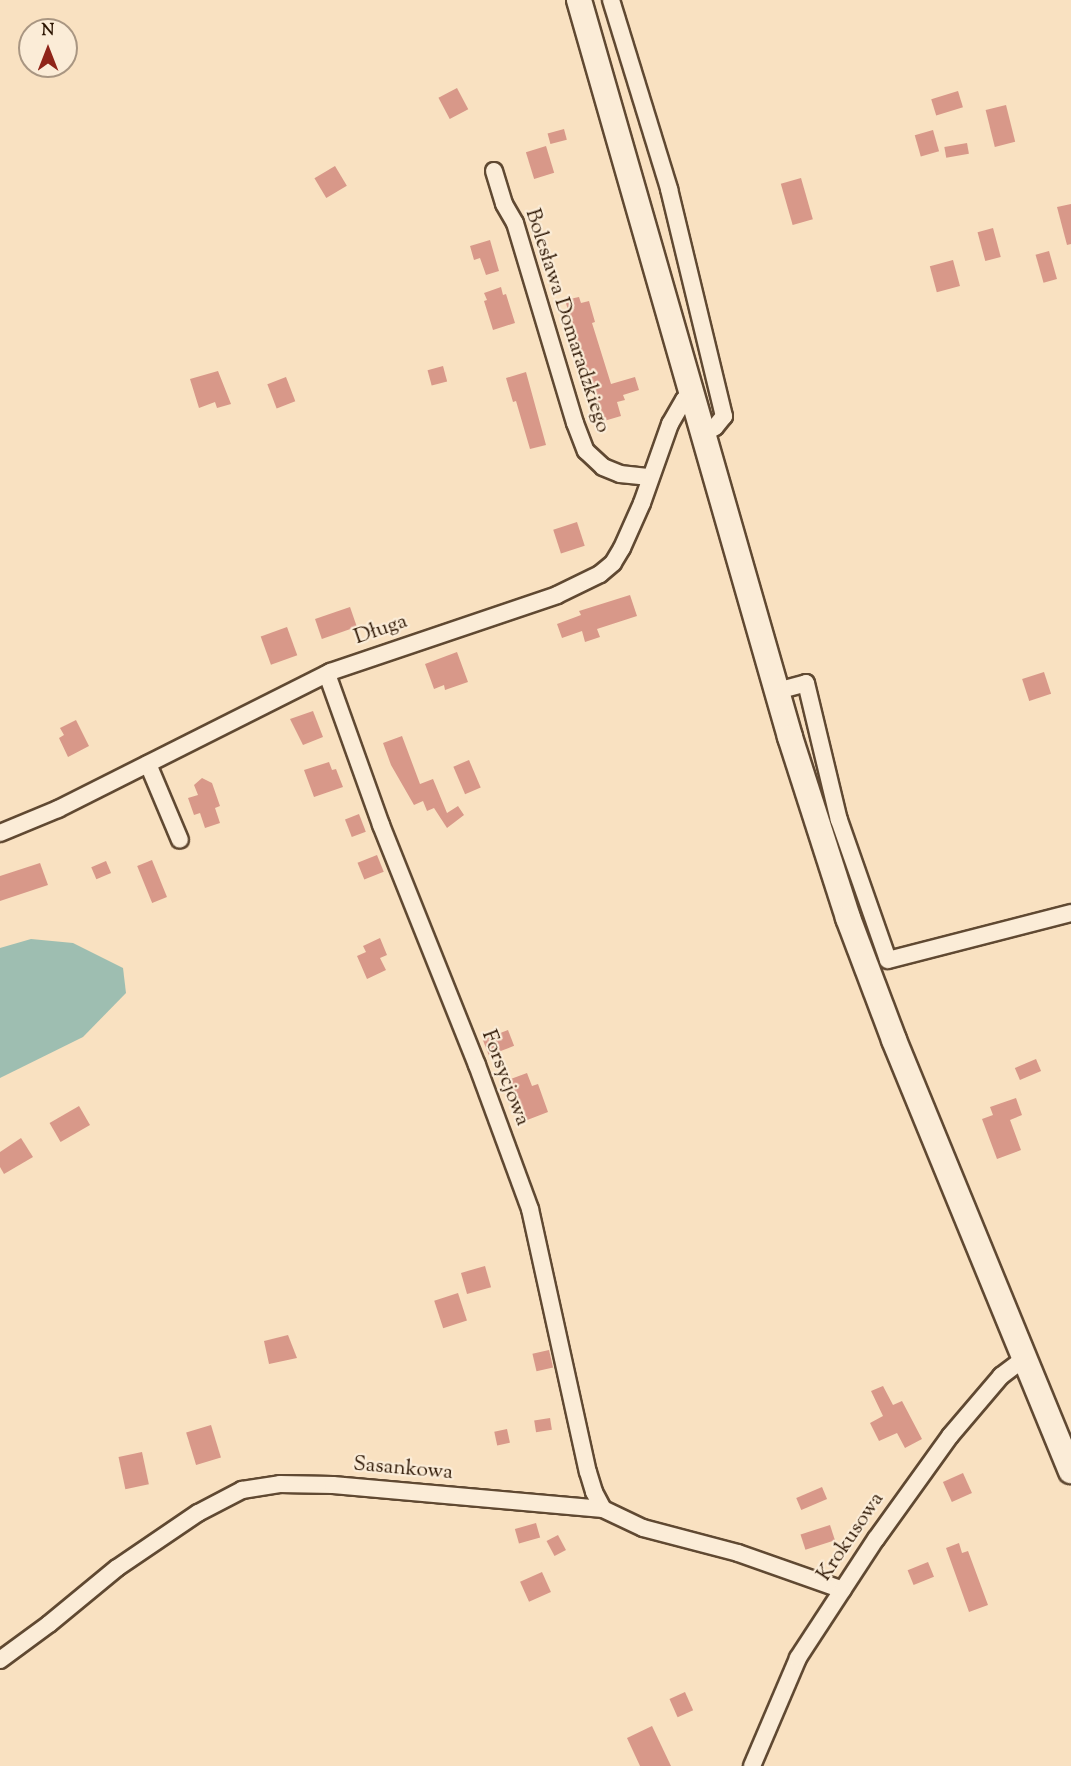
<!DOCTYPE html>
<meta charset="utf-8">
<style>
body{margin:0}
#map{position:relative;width:1071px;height:1766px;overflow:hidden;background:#f9e1c1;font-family:"Sorts Mill Goudy",serif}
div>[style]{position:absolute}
.water>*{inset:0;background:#9ebeb1}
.building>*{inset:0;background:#d89889;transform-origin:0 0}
.roads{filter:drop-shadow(2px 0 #604932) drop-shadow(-2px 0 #604932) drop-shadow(0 2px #604932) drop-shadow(0 -2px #604932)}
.street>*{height:16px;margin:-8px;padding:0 8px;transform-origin:8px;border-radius:8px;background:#fbecd7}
.secondary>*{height:24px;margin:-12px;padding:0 12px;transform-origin:12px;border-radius:12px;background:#fbecd7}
span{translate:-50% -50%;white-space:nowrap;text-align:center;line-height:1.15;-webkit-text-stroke:4.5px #fbecd7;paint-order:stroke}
.street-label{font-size:21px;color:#2d1603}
.north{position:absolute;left:18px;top:18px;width:60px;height:60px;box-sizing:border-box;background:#fbecd7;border:2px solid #a99682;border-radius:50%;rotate:0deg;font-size:16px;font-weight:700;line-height:24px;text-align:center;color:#2d1603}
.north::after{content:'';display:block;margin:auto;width:21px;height:27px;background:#8f2418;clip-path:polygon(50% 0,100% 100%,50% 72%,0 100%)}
</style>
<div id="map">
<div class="water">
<div style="clip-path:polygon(31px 939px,73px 943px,123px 968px,126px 993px,83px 1037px,0 1078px,0 948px)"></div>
</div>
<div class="building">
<div style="left:457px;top:88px;width:24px;height:21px;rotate:62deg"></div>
<div style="left:958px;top:91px;width:17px;height:28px;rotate:73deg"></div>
<div style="left:1006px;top:105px;width:38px;height:21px;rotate:76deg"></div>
<div style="left:564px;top:129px;width:11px;height:17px;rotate:75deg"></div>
<div style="left:933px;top:130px;width:22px;height:19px;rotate:74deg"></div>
<div style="left:967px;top:143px;width:11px;height:23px;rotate:80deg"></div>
<div style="left:546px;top:146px;width:28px;height:21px;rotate:73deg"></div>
<div style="left:335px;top:166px;width:23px;height:24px;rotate:59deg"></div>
<div style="left:801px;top:178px;width:43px;height:21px;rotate:74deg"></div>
<div style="clip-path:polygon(1071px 204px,1071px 244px,1067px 245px,1057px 207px)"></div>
<div style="left:993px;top:228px;width:30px;height:16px;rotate:75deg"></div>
<div style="clip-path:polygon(490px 240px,499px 271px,486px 275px,480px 258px,474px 260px,470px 246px)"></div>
<div style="left:1049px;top:251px;width:29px;height:14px;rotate:74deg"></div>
<div style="left:953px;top:260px;width:27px;height:24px;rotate:75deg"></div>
<div style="clip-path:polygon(501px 287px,503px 295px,506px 294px,515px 323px,493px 330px,484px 301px,487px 300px,484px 293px)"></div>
<div style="clip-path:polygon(579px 297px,581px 303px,589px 301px,595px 322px,592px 323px,611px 384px,635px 377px,639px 390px,623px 395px,625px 400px,617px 402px,621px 416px,604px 421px,599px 403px,596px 404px,565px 300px)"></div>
<div style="left:443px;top:366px;width:16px;height:16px;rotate:75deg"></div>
<div style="clip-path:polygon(218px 371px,231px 404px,217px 408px,215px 402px,199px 408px,190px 379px)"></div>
<div style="clip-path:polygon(526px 372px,546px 445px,530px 449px,516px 401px,513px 402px,506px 378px)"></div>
<div style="left:286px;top:377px;width:26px;height:20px;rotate:69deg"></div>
<div style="left:577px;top:522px;width:25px;height:25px;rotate:72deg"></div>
<div style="clip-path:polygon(630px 595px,637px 616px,597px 629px,600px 637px,585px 642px,582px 631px,562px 638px,557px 624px,581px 615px,579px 611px)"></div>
<div style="left:350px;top:607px;width:21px;height:37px;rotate:71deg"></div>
<div style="left:287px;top:627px;width:30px;height:28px;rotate:70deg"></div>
<div style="clip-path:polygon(457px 652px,468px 682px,445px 690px,444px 685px,434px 689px,425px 664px)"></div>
<div style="left:1044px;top:672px;width:23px;height:23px;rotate:72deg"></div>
<div style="clip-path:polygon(313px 711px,323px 737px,303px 745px,290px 719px)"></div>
<div style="clip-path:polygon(76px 720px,89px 746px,68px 757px,59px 738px,64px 735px,60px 728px)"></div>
<div style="clip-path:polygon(402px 736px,420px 784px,433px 779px,447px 813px,458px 806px,464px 815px,447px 828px,434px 808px,427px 811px,423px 801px,414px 805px,391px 765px,383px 743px)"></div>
<div style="left:469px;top:760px;width:30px;height:17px;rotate:67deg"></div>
<div style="clip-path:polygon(329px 762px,332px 770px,336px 769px,343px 787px,314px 797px,304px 770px)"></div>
<div style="clip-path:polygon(202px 778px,212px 783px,220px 806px,215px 808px,220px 823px,205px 828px,200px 813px,194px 815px,188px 798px,198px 795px,194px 785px)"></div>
<div style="left:359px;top:814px;width:19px;height:15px;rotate:69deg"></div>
<div style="left:377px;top:855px;width:18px;height:21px;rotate:68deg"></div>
<div style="left:152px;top:860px;width:40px;height:16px;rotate:68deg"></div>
<div style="left:106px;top:861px;width:13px;height:16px;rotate:67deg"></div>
<div style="clip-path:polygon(40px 863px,48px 885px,0 901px,0 876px)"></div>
<div style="clip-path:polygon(380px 938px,387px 955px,380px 958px,386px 970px,367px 979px,357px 956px,366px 952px,363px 946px)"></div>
<div style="left:508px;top:1030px;width:17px;height:27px;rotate:69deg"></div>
<div style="left:1036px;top:1059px;width:13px;height:23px;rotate:67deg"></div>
<div style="clip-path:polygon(527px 1073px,532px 1086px,538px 1084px,548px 1112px,522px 1122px,508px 1080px)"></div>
<div style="clip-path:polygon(1016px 1098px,1022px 1115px,1010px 1120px,1021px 1150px,997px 1159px,982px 1119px,993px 1115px,990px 1107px)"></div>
<div style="left:79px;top:1106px;width:22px;height:34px;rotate:60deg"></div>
<div style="clip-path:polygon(21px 1138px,33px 1157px,4px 1174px,0 1167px,0 1152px)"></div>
<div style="left:485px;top:1266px;width:22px;height:25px;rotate:74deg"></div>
<div style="left:458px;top:1293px;width:29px;height:25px;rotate:72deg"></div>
<div style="clip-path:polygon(288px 1335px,297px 1358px,269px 1364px,264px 1341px)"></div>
<div style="left:549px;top:1350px;width:18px;height:17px;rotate:77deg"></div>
<div style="clip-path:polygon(883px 1386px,893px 1405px,902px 1401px,922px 1439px,905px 1448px,897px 1433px,879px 1441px,870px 1423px,883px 1416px,871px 1391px)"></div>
<div style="left:550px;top:1418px;width:12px;height:16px;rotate:81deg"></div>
<div style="left:211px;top:1425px;width:34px;height:26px;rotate:73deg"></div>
<div style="left:507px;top:1429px;width:14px;height:13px;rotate:78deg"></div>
<div style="left:142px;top:1452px;width:33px;height:24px;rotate:78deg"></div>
<div style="left:963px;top:1473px;width:22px;height:22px;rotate:66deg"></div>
<div style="left:822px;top:1487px;width:13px;height:28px;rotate:67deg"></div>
<div style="left:536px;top:1523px;width:15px;height:22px;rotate:74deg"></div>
<div style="left:830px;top:1525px;width:16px;height:31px;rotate:72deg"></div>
<div style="left:558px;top:1535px;width:17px;height:13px;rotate:62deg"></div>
<div style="clip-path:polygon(959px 1543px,962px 1553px,968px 1551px,988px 1605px,969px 1612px,946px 1548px)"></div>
<div style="left:928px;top:1562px;width:16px;height:22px;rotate:68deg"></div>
<div style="left:542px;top:1572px;width:22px;height:24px;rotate:66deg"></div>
<div style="left:685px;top:1692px;width:20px;height:17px;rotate:66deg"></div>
<div style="clip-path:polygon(652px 1726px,671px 1766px,640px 1766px,627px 1738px)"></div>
</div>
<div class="roads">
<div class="street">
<div style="left:611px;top:0;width:198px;rotate:72.9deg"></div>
<div style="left:669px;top:189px;width:234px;rotate:76.4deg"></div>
<div style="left:724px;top:416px;width:14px;rotate:129deg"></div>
<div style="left:715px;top:427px;width:14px;rotate:150deg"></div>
<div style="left:494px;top:171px;width:34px;rotate:73deg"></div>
<div style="left:504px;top:204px;width:22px;rotate:60deg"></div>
<div style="left:515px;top:223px;width:209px;rotate:73.3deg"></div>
<div style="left:575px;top:423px;width:30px;rotate:69deg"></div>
<div style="left:586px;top:451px;width:23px;rotate:43deg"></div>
<div style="left:603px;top:467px;width:18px;rotate:22deg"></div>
<div style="left:620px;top:474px;width:30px;rotate:6deg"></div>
<div style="left:327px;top:674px;width:160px;rotate:70.3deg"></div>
<div style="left:381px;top:825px;width:258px;rotate:68.2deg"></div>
<div style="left:477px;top:1065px;width:153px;rotate:69.8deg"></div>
<div style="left:530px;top:1209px;width:269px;rotate:77.6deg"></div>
<div style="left:588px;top:1472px;width:21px;rotate:73deg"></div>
<div style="left:594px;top:1492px;width:19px;rotate:62deg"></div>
<div style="left:777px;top:691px;width:30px;rotate:-15deg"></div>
<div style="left:806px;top:683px;width:141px;rotate:76.5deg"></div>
<div style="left:839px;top:820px;width:148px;rotate:70.7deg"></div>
<div style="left:888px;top:960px;width:189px;rotate:-14.4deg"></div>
<div style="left:148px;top:764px;width:82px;rotate:67.2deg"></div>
<div style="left:0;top:833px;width:63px;rotate:-22.5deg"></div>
<div style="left:58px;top:809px;width:305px;rotate:-26.7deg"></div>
<div style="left:330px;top:672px;width:240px;rotate:-18.7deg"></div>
<div style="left:557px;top:595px;width:48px;rotate:-26deg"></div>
<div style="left:600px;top:574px;width:17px;rotate:-40deg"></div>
<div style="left:613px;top:563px;width:17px;rotate:-59deg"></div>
<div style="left:622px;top:548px;width:49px;rotate:-66deg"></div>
<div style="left:642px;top:503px;width:84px;rotate:-70.5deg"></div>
<div style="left:670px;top:424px;width:28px;rotate:-60deg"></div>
<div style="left:684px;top:400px;width:9px;rotate:-27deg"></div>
<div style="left:0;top:1660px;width:61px;rotate:-36.3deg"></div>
<div style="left:49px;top:1624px;width:88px;rotate:-39.5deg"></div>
<div style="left:117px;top:1568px;width:98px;rotate:-34.2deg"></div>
<div style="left:198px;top:1513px;width:50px;rotate:-27.6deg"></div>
<div style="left:242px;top:1490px;width:38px;rotate:-9deg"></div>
<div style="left:280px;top:1484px;width:53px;rotate:1.1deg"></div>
<div style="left:333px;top:1485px;width:271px;rotate:5.1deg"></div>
<div style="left:603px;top:1509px;width:44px;rotate:25.4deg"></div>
<div style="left:643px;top:1528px;width:98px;rotate:14.7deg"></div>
<div style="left:738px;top:1553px;width:111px;rotate:19.4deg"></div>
<div style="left:752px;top:1766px;width:117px;rotate:-66.9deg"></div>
<div style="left:798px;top:1658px;width:142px;rotate:-56.8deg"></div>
<div style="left:876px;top:1539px;width:127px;rotate:-54.3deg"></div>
<div style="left:950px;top:1436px;width:79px;rotate:-49.6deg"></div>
<div style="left:1001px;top:1376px;width:30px;rotate:-37deg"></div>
</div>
<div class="secondary">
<div style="left:579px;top:0;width:767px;rotate:74.02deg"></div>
<div style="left:790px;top:737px;width:190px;rotate:72.2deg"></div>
<div style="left:848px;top:918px;width:130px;rotate:69.3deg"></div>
<div style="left:894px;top:1040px;width:466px;rotate:67.7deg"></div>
</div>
</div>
<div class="street-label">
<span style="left:567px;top:321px;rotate:72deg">Bolesława Domaradzkiego</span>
<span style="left:381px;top:630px;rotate:-19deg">Długa</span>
<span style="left:505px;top:1078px;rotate:69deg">Forsycjowa</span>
<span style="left:403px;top:1469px;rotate:5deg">Sasankowa</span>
<span style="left:851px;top:1537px;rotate:-56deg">Krokusowa</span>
</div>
<div class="north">N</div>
</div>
